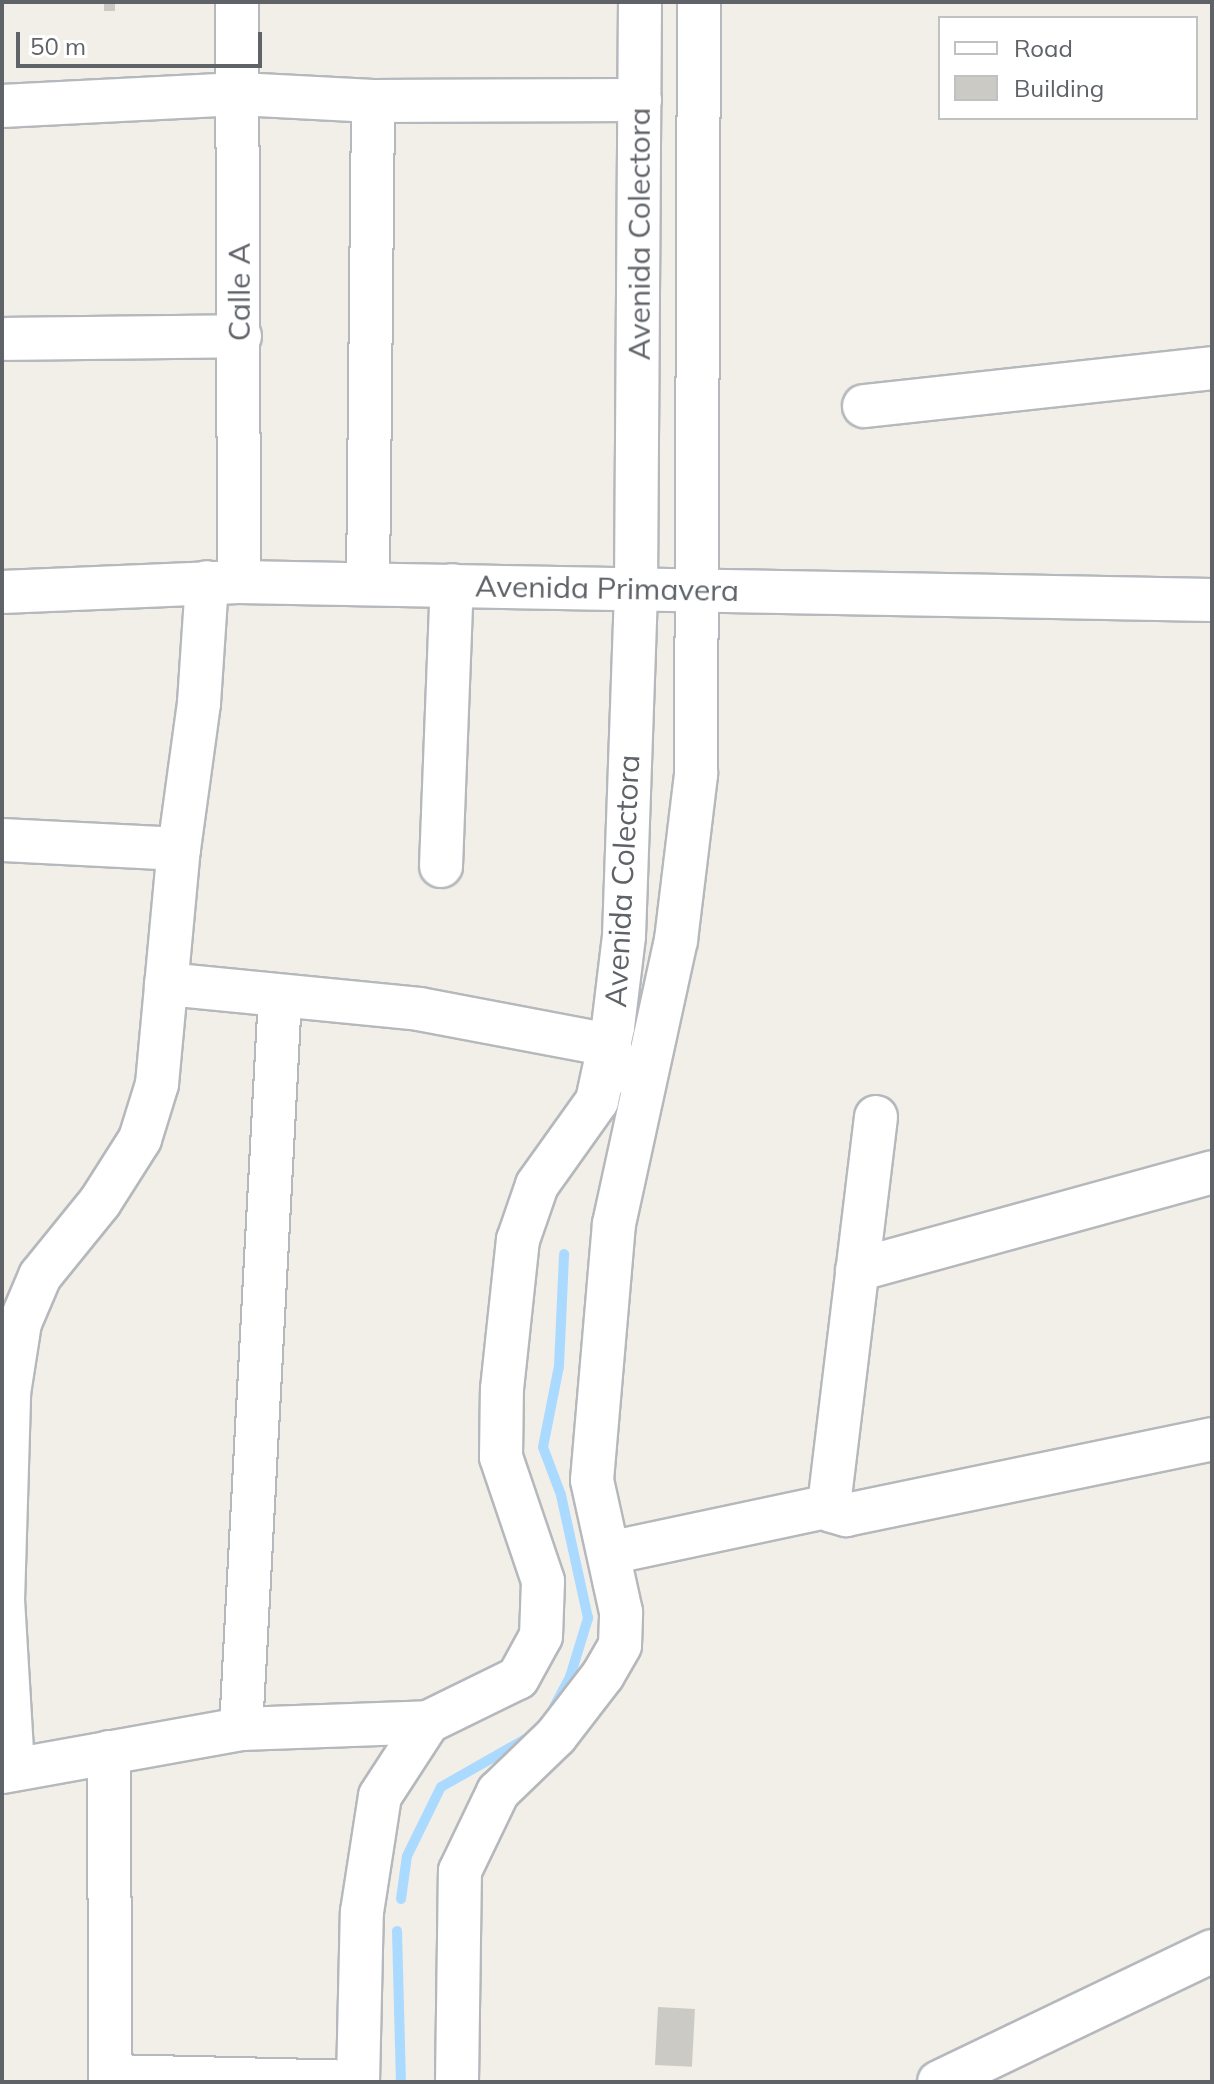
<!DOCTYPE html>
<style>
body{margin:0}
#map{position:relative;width:1214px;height:2084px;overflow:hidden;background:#f1efe8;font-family:Mulish,sans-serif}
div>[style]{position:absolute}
.stream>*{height:10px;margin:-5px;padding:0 5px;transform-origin:5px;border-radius:5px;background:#aadaff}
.building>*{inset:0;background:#cccac5;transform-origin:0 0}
.roads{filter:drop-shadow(2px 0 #b5b8bc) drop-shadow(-2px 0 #b5b8bc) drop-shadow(0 2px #b5b8bc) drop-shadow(0 -2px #b5b8bc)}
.minor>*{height:42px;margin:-21px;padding:0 21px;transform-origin:21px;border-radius:21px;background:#fff}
span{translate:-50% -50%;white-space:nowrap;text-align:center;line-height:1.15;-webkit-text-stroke:6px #fff;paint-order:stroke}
.street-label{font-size:30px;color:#5f6368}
.frame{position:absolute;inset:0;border:4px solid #5f6368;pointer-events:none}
.legend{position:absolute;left:938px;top:16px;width:260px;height:104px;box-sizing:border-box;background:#fff;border:2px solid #bfc1c3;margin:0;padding:10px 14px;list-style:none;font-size:24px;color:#5f6368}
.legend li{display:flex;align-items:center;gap:16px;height:40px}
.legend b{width:40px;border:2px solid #bfc1c3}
.scale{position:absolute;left:16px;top:32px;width:246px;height:36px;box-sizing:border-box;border:4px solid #5f6368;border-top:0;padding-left:10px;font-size:24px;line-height:28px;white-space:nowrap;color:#5f6368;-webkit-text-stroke:6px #fff;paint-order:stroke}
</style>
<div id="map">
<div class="stream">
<div style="left:554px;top:1707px;width:34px;rotate:-62deg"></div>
<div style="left:570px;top:1677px;width:62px;rotate:-73deg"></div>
<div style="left:588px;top:1618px;width:126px;rotate:-102.4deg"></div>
<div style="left:561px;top:1495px;width:51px;rotate:-110.6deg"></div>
<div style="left:543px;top:1447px;width:83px;rotate:-78.8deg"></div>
<div style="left:559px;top:1366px;width:112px;rotate:-87.4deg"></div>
<div style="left:401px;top:1899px;width:43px;rotate:-82.1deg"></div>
<div style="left:407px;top:1856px;width:77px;rotate:-63.8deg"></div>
<div style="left:441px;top:1787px;width:101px;rotate:-29.6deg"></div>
<div style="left:397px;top:1931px;width:151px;rotate:88.5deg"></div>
</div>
<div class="building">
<div style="left:104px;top:2px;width:11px;height:9px"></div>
<div style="left:658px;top:2007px;width:37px;height:58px;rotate:3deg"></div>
</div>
<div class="roads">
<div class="minor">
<div style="left:237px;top:2px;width:580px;rotate:89.8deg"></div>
<div style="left:2px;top:106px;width:237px;rotate:-2.9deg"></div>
<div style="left:239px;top:94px;width:134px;rotate:3deg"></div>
<div style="left:373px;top:101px;width:267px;rotate:-0.2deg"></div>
<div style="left:7px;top:339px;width:233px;rotate:-0.7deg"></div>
<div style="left:864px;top:406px;width:350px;rotate:-6.2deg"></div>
<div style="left:368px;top:584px;width:483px;rotate:-89.4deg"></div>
<div style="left:2px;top:592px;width:237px;rotate:-2.4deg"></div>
<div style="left:239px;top:582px;width:973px;rotate:1.06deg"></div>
<div style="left:2px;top:840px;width:177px;rotate:2.9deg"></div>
<div style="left:441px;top:866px;width:281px;rotate:-87.8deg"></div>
<div style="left:166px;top:984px;width:254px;rotate:5.6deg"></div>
<div style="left:419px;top:1009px;width:193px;rotate:10.7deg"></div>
<div style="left:609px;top:1045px;width:28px;rotate:73deg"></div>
<div style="left:876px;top:1117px;width:381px;rotate:96.9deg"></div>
<div style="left:830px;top:1495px;width:16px;rotate:83deg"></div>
<div style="left:832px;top:1511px;width:15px;rotate:16deg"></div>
<div style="left:846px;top:1515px;width:374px;rotate:-11.7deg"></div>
<div style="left:857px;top:1270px;width:368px;rotate:-15.4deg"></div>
<div style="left:609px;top:1553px;width:226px;rotate:-12deg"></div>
<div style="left:241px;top:1729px;width:734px;rotate:-86.95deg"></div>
<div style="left:109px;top:1752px;width:330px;rotate:89.8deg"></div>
<div style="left:13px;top:1768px;width:167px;rotate:-93.4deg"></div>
<div style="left:3px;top:1601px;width:208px;rotate:-88.3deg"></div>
<div style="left:9px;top:1393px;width:71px;rotate:-81.1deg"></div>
<div style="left:20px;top:1323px;width:51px;rotate:-66.9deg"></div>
<div style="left:40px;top:1276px;width:95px;rotate:-51deg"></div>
<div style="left:100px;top:1202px;width:75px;rotate:-57.6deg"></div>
<div style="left:140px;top:1139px;width:58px;rotate:-72.8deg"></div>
<div style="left:157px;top:1084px;width:236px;rotate:-84.7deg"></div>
<div style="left:179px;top:849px;width:147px;rotate:-82.2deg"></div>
<div style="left:199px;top:703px;width:121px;rotate:-86.2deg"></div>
<div style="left:2px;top:1772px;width:243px;rotate:-10.2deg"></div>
<div style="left:241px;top:1729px;width:187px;rotate:-2.1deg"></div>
<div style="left:111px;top:2076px;width:247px;rotate:1.4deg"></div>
<div style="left:358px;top:2082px;width:170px;rotate:-88.7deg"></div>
<div style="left:362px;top:1912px;width:117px;rotate:-81.2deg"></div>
<div style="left:380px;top:1796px;width:88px;rotate:-57deg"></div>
<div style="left:428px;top:1722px;width:100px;rotate:-26.1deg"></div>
<div style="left:518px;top:1678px;width:48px;rotate:-61.3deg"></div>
<div style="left:541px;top:1636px;width:55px;rotate:-87.9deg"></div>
<div style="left:543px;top:1581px;width:131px;rotate:-108.7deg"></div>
<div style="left:501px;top:1457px;width:68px;rotate:-89.2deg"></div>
<div style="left:502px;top:1389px;width:150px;rotate:-83.9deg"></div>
<div style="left:518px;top:1240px;width:58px;rotate:-70.9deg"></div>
<div style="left:537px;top:1185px;width:103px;rotate:-54.5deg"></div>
<div style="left:597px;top:1101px;width:76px;rotate:-77.8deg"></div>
<div style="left:613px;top:1027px;width:92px;rotate:-83.1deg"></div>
<div style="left:624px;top:936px;width:348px;rotate:-88deg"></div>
<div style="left:636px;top:588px;width:586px;rotate:-89.61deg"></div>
<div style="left:457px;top:2082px;width:211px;rotate:-89.2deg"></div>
<div style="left:460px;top:1871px;width:88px;rotate:-64.3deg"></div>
<div style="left:498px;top:1792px;width:81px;rotate:-44deg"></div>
<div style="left:556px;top:1736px;width:77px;rotate:-52.4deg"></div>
<div style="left:603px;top:1675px;width:34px;rotate:-60deg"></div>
<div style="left:620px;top:1645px;width:33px;rotate:-88deg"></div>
<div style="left:621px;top:1612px;width:135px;rotate:-102.4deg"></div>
<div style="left:592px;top:1480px;width:257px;rotate:-85.1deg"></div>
<div style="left:614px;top:1224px;width:291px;rotate:-77.7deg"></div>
<div style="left:676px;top:940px;width:167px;rotate:-83.1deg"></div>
<div style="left:696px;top:774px;width:772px;rotate:-89.78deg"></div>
<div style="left:939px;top:2082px;width:303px;rotate:-25.6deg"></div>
</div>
</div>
<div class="street-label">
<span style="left:639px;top:234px;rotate:-90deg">Avenida Colectora</span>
<span style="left:239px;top:292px;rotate:-90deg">Calle A</span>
<span style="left:607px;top:588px;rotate:1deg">Avenida Primavera</span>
<span style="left:622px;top:881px;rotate:-87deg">Avenida Colectora</span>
</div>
<div class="frame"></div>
<ul class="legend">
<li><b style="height:10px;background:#fff"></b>Road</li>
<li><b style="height:22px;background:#cccac5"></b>Building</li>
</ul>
<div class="scale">50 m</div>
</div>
